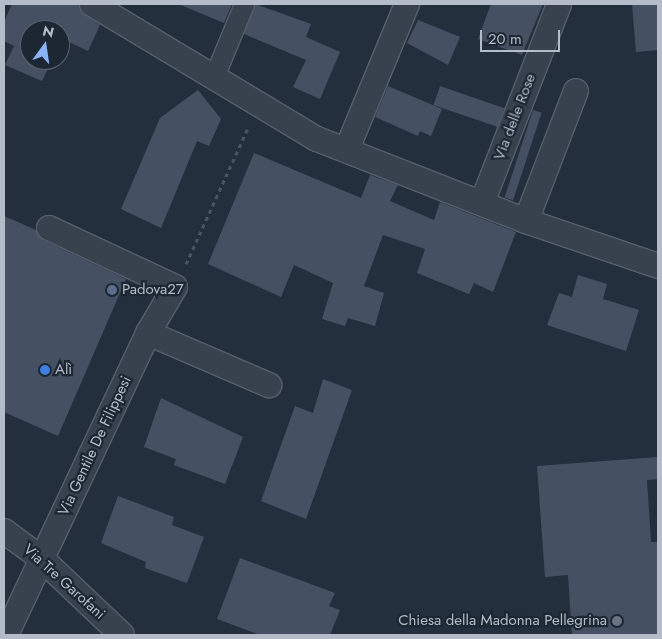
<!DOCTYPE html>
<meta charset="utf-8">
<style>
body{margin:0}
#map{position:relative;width:662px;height:639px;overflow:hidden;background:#242f3e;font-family:Jost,sans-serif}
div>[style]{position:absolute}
.building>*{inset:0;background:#455162;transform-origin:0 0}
.path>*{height:3px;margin-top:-1.5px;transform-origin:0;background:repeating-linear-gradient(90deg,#44595c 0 4px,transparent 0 8px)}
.roads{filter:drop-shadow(1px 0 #565f6c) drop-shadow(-1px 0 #565f6c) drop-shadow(0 1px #565f6c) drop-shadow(0 -1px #565f6c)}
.pedestrian>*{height:19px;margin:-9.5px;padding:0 9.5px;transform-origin:9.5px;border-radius:9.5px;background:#38414e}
.minor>*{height:24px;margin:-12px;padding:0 12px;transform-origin:12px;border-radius:12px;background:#38414e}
.dots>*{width:14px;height:14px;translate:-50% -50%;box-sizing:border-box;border:2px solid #1d2633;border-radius:50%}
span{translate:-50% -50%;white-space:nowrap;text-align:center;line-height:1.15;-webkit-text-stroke:4.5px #1d2633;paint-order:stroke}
.street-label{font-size:15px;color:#b4bcc9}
.poi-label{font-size:15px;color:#b4bcc9}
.left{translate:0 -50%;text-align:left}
.right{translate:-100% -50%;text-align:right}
.frame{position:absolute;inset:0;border:5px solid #b4bcc9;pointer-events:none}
.north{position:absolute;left:20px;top:20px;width:50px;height:50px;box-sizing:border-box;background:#1d2633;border:1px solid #59626f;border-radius:50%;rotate:14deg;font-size:14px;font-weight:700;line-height:20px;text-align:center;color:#b4bcc9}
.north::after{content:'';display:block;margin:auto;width:18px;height:22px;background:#8ab4f8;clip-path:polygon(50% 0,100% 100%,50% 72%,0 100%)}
.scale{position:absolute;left:480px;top:30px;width:80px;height:22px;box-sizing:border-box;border:2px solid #b4bcc9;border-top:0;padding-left:6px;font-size:15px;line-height:18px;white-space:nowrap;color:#b4bcc9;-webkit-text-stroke:4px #1d2633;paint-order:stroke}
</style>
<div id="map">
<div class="building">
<div style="clip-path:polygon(12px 4px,78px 4px,85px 15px,100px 25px,88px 51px,63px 39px,60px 44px,60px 30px,30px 30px,30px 60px,52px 60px,42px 81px,5px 65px,14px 46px,4px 41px,4px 22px)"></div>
<div style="clip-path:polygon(178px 4px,232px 4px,224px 23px)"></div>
<div style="clip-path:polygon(255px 4px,311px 24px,306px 37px,340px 52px,320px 99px,293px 87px,306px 60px,244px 34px)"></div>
<div style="clip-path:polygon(491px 4px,543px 4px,522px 55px,478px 39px)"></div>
<div style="clip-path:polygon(632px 4px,658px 4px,658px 50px,636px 52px)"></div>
<div style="clip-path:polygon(418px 20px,460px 37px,448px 65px,407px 43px)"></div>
<div style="clip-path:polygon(388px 86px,442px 109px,431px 136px,420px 131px,418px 136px,375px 117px)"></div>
<div style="left:440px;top:86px;width:68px;height:20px;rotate:19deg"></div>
<div style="clip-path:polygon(198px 90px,221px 119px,209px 146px,197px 141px,161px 228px,121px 209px,160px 118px)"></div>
<div style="left:533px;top:110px;width:9px;height:92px;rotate:18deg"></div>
<div style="clip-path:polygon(254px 153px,361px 198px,370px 175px,398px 185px,390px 201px,434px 220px,440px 202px,516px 232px,493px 292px,474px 283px,469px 294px,417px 273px,425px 249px,383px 235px,364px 286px,384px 293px,375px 326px,348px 318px,345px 326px,322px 319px,333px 283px,294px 265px,281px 297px,208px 264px)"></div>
<div style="clip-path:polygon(4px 216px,36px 230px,43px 240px,126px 279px,58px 436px,4px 412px)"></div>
<div style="clip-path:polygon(578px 275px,607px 284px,603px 299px,639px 310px,626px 351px,547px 325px,559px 293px,572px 297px)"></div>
<div style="clip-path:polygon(323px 379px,352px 390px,306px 519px,261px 501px,295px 406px,313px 413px)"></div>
<div style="clip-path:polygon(161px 398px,243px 437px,225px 484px,174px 465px,176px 459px,144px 447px)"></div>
<div style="clip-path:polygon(658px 457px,658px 479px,647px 480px,651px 542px,658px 542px,658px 635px,572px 635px,568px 575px,545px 577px,537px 466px)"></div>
<div style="clip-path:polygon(118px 496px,174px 517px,172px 525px,204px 537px,187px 583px,145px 568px,146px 562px,101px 543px)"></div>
<div style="clip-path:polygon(240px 558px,335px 593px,329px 606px,340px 610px,330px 635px,260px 635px,217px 619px)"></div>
</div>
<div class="path">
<div style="left:186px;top:264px;width:152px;rotate:-65.5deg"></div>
</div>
<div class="roads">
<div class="pedestrian">
<div style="left:213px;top:79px;width:81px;rotate:-67.5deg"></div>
</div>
<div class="minor">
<div style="left:92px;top:4px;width:262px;rotate:31deg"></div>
<div style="left:317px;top:139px;width:225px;rotate:21.4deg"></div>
<div style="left:526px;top:221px;width:139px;rotate:18.8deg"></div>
<div style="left:347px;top:149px;width:157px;rotate:-67.5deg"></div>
<div style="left:482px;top:203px;width:213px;rotate:-68.8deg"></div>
<div style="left:526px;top:221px;width:139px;rotate:-69deg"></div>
<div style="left:49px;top:228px;width:139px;rotate:25.1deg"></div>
<div style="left:175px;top:287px;width:53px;rotate:120.4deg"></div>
<div style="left:4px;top:531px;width:47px;rotate:36.4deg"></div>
<div style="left:42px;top:559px;width:110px;rotate:43.5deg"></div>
<div style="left:6px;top:635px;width:334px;rotate:-64.8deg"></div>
<div style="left:148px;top:333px;width:132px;rotate:23.3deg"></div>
</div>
</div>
<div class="dots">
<div style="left:112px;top:290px;background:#5c6f8a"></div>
<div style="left:45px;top:370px;background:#3f7fe0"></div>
<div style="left:617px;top:621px;background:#6b7280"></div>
</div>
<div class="street-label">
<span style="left:515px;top:117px;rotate:-69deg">Via delle Rose</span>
<span style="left:95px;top:446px;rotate:-65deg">Via Gentile De Filippesi</span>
<span style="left:64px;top:582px;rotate:42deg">Via Tre Garofani</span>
</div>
<div class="poi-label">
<span class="left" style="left:122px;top:290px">Padova27</span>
<span class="left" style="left:55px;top:370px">Alì</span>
<span class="right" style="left:607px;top:621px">Chiesa della Madonna Pellegrina</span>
</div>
<div class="frame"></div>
<div class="north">N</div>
<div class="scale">20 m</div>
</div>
